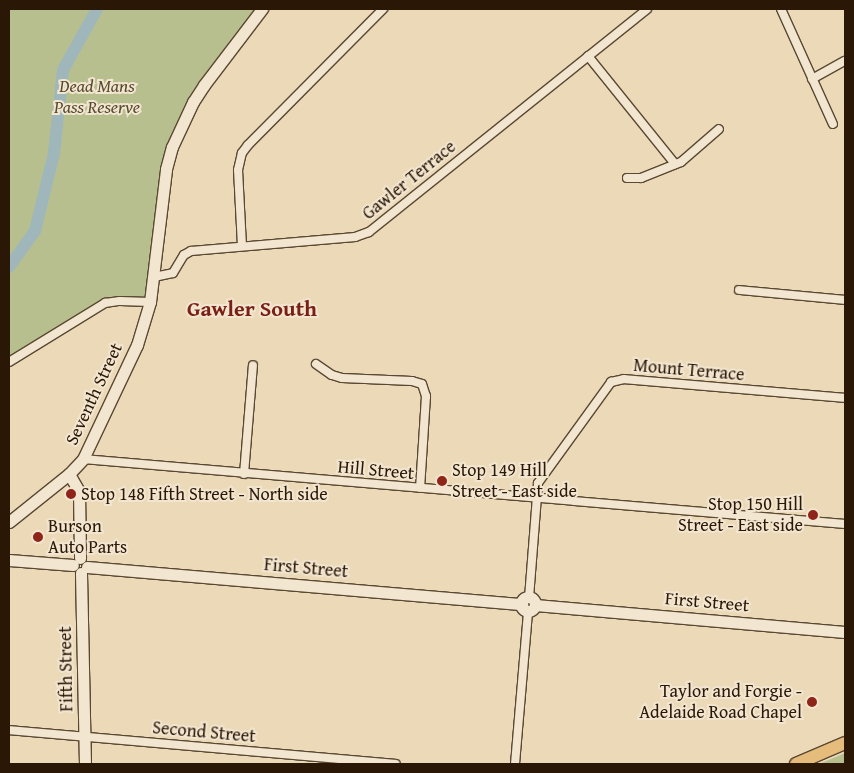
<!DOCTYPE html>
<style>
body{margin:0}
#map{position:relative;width:854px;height:773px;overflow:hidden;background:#ebd9b8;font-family:"Gentium Book Plus",serif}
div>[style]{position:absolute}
.green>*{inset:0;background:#b8bf8e}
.river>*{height:12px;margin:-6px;padding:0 6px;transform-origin:6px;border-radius:6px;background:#9fb7bb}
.roads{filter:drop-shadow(1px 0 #5a4832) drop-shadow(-1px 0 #5a4832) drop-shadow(0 1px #5a4832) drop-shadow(0 -1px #5a4832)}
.street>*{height:8px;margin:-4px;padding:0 4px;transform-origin:4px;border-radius:4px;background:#f2e6d1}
.secondary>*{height:11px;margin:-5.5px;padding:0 5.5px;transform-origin:5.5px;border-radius:5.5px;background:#f2e6d1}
.secondary>.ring{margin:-5.5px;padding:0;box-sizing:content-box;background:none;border:11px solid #f2e6d1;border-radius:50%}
.primary>*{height:12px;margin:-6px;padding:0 6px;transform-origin:6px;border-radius:6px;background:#e6bc7c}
.dots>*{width:14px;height:14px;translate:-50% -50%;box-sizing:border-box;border:2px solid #f2e6d1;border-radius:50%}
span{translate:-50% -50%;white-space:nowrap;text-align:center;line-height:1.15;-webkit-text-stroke:4px #f2e6d1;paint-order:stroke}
.park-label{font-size:18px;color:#55492e;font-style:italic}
.street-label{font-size:18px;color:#2a1705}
.poi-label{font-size:18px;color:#2a1705}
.left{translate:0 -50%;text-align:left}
.right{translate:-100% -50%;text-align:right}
.district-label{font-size:22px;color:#7a1f14;font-weight:700}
.frame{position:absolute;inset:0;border:10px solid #2a1705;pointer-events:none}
</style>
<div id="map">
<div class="green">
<div style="clip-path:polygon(9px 9px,262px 9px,204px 85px,172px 147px,150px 302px,112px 301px,9px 362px)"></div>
<div style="clip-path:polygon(845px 753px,845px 764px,819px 764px)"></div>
</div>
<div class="river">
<div style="left:9px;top:267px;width:44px;rotate:-54.2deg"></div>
<div style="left:35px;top:231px;width:80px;rotate:-76.3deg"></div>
<div style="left:54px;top:153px;width:83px;rotate:-83.8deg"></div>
<div style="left:63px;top:70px;width:70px;rotate:-60.9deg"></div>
</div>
<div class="roads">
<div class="street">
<div style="left:781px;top:9px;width:126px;rotate:65.7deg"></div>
<div style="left:588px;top:56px;width:139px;rotate:51.1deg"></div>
<div style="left:812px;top:79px;width:38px;rotate:-29deg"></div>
<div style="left:627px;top:178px;width:14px"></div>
<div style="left:641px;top:178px;width:43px;rotate:-21.8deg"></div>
<div style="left:681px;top:162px;width:50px;rotate:-41deg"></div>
<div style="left:242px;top:246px;width:76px;rotate:-93deg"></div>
<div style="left:238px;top:170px;width:17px;rotate:-77deg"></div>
<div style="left:242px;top:153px;width:10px;rotate:-53deg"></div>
<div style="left:248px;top:145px;width:192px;rotate:-45.2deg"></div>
<div style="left:154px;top:277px;width:19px;rotate:-12deg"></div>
<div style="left:173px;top:273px;width:21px;rotate:-59deg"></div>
<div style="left:184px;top:255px;width:8px;rotate:-30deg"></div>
<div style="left:191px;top:251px;width:165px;rotate:-4.9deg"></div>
<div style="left:355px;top:237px;width:15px;rotate:-20deg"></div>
<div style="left:369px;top:232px;width:356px;rotate:-38.7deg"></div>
<div style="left:739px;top:290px;width:106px;rotate:5.4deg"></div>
<div style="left:9px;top:362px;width:113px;rotate:-31.6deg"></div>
<div style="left:105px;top:303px;width:15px;rotate:-8deg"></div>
<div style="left:120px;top:301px;width:30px;rotate:2deg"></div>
<div style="left:316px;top:364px;width:19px;rotate:35deg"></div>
<div style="left:332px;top:375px;width:10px;rotate:17deg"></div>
<div style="left:342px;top:378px;width:70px;rotate:2.5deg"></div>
<div style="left:412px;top:381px;width:10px;rotate:17deg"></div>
<div style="left:422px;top:384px;width:13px;rotate:72deg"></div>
<div style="left:426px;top:396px;width:92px;rotate:93.7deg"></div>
<div style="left:83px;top:459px;width:765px;rotate:4.88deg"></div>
<div style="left:244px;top:474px;width:109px;rotate:-85.3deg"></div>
<div style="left:529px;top:598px;width:115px;rotate:-85.5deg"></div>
<div style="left:538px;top:483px;width:125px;rotate:-54.1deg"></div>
<div style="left:611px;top:382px;width:13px;rotate:-13deg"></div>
<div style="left:624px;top:379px;width:222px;rotate:4.9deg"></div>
<div style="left:9px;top:730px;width:388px;rotate:5deg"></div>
<div style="left:515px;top:764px;width:154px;rotate:-85.1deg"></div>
</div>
<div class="secondary">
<div style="left:69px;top:474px;width:20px;rotate:60deg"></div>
<div style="left:79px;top:491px;width:67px;rotate:89.1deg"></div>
<div style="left:9px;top:522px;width:77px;rotate:-38.7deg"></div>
<div style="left:69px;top:474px;width:21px;rotate:-47deg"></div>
<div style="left:83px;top:459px;width:126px;rotate:-64.7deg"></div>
<div style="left:137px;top:345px;width:45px;rotate:-73.2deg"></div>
<div style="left:150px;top:302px;width:134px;rotate:-83.1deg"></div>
<div style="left:166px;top:169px;width:23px;rotate:-75deg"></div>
<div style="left:172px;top:147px;width:50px;rotate:-65deg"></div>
<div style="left:193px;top:102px;width:20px;rotate:-57deg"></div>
<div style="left:204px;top:85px;width:96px;rotate:-52.7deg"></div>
<div style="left:9px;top:560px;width:64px;rotate:4.5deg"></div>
<div style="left:87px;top:567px;width:437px;rotate:4.9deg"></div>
<div style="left:81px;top:573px;width:191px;rotate:88.8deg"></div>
<div class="ring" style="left:521px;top:597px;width:3px;height:3px"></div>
<div style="left:535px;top:605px;width:311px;rotate:5deg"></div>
</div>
<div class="primary">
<div style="left:796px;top:764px;width:53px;rotate:-23.2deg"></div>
</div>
</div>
<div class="dots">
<div style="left:442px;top:481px;background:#8f2418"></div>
<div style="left:71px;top:494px;background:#8f2418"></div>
<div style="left:813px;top:515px;background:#8f2418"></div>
<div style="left:38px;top:537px;background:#8f2418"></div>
<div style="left:812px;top:702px;background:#8f2418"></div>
</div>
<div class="park-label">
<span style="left:97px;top:97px">Dead Mans<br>Pass Reserve</span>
</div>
<div class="street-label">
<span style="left:409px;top:180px;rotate:-39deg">Gawler Terrace</span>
<span style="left:689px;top:370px;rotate:5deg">Mount Terrace</span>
<span style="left:94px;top:394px;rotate:-65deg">Seventh Street</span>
<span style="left:376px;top:470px;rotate:5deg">Hill Street</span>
<span style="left:306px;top:568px;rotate:5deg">First Street</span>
<span style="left:707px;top:602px;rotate:5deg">First Street</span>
<span style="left:66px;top:669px;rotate:-91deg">Fifth Street</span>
<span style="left:204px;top:732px;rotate:5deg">Second Street</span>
</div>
<div class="poi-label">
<span class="left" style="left:452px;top:481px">Stop 149 Hill<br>Street - East side</span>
<span class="left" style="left:81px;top:494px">Stop 148 Fifth Street - North side</span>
<span class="right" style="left:803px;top:515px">Stop 150 Hill<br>Street - East side</span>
<span class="left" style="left:48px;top:537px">Burson<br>Auto Parts</span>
<span class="right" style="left:802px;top:702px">Taylor and Forgie -<br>Adelaide Road Chapel</span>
</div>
<div class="district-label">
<span style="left:252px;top:309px">Gawler South</span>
</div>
<div class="frame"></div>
</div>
